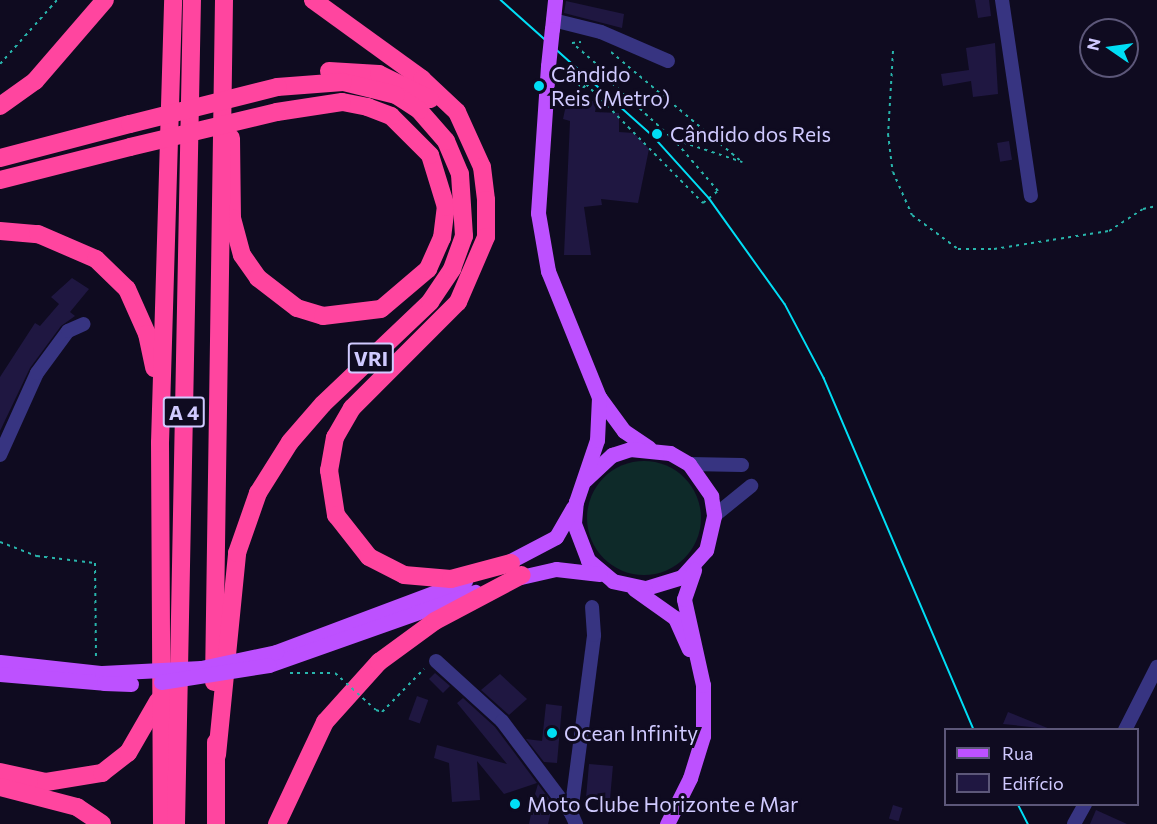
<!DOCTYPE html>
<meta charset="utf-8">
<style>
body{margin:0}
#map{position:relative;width:1157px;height:824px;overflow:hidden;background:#0f0b20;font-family:Commissioner,sans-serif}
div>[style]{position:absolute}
.green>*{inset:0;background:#0e2a29}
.round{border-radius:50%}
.building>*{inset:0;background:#1f1741;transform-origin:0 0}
.path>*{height:2px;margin-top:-1px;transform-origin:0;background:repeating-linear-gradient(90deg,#28b5ac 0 3px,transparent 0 7.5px)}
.minor>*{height:14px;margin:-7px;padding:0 7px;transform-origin:7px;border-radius:7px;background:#373481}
.major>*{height:15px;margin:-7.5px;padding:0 7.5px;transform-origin:7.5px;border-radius:7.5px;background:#bd51ff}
.highway>*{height:18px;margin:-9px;padding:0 9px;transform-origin:9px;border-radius:9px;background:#ff459f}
.tram>*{height:1.5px;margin:-0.75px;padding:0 0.75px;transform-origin:0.75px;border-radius:0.75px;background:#00def5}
.path-bridge>*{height:2px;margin-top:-1px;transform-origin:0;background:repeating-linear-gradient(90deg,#28b5ac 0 3px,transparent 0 7.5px)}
.major-bridge>*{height:15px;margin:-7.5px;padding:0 7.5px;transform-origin:7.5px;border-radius:7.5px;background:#bd51ff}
.highway-bridge>*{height:18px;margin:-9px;padding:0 9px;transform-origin:9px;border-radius:9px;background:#ff459f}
.dots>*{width:16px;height:16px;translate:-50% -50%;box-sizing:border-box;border:3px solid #0f0b20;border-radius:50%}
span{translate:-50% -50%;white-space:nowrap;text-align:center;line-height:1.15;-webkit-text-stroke:6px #0f0b20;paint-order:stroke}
.shield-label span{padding:2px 4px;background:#0f0b20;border:2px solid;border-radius:4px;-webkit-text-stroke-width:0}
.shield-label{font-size:20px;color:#d0caff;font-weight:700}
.poi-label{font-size:21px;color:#d0caff}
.left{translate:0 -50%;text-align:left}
.legend{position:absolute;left:944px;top:728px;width:195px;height:78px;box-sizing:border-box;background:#0f0b20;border:2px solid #5c5779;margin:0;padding:8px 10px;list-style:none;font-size:18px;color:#d0caff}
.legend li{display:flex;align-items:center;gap:12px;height:30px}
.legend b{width:30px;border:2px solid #5c5779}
.north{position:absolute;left:1079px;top:18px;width:60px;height:60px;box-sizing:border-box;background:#0f0b20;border:2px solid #5c5779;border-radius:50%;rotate:283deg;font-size:16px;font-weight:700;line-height:24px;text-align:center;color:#d0caff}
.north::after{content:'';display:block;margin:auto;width:21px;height:27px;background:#00def5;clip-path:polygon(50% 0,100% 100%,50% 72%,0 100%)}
</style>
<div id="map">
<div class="green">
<div class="round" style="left:587px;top:461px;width:114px;height:114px"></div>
</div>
<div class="building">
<div style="clip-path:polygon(975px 0,989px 0,991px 16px,978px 18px)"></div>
<div style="clip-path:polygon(566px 1px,624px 14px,622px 28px,564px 13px)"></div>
<div style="clip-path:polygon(995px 43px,998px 94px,973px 97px,971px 81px,943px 86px,941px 74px,969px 70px,966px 48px)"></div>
<div style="clip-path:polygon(568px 96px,597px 102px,595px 112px,619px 113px,619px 132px,634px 133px,649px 149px,638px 203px,601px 199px,602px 205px,584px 207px,591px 255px,564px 255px,570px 121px,563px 119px)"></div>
<div style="left:1009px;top:141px;width:19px;height:12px;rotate:81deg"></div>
<div style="clip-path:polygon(72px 278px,89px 289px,70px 312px,75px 316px,61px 326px,30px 368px,0 431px,0 377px,35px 323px,40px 326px,59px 304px,51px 297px)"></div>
<div style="clip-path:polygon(435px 673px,450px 686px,443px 693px,429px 679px)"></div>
<div style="clip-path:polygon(500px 674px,527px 699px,509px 715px,481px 690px)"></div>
<div style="left:417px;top:696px;width:12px;height:25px;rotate:20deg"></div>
<div style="clip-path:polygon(463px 698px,495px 727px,537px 783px,504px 794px,477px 761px,480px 800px,452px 802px,449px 763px,434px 758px,437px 745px,507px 764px,457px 703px)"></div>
<div style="clip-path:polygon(546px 704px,562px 706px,557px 763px,544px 762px,526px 739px,542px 741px)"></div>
<div style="clip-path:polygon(1008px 712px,1050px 729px,1003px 724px)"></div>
<div style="left:589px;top:764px;width:24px;height:36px;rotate:5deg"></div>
<div style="clip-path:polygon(538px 784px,553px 804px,548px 824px,529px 824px,532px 809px,547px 812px,535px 794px)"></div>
<div style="left:893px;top:805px;width:10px;height:14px;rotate:17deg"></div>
<div style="clip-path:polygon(1096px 810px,1127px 824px,1090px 824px)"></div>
</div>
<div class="path">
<div style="left:893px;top:51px;width:83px;rotate:93.4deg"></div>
<div style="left:888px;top:134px;width:38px;rotate:83deg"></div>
<div style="left:893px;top:172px;width:47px;rotate:66.2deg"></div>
<div style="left:912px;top:215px;width:57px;rotate:36.5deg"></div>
<div style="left:958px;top:249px;width:36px"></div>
<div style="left:994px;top:249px;width:116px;rotate:-8.9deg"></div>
<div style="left:1109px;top:231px;width:40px;rotate:-32.9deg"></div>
<div style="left:1143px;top:209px;width:14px;rotate:-12deg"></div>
<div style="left:611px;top:52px;width:171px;rotate:40deg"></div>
<div style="left:0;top:64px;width:86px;rotate:-48.3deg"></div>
<div style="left:561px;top:69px;width:29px;rotate:41deg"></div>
<div style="left:583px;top:88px;width:27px;rotate:-48deg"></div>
<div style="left:601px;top:68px;width:38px;rotate:-139deg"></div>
<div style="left:572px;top:43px;width:9px;rotate:-6deg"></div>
<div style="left:586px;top:84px;width:167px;rotate:45.5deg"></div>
<div style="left:703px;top:203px;width:19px;rotate:-39deg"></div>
<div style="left:718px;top:191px;width:66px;rotate:-130.7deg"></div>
<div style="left:675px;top:141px;width:103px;rotate:-137.4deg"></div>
<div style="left:676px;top:140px;width:70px;rotate:18.4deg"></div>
<div style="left:0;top:542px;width:40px;rotate:21deg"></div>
<div style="left:37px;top:556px;width:58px;rotate:6.9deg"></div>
<div style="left:95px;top:563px;width:96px;rotate:89.4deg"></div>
<div style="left:290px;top:673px;width:45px"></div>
<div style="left:376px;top:710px;width:6px;rotate:18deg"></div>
<div style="left:382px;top:712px;width:60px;rotate:-45.7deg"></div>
</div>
<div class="minor">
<div style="left:1002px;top:0;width:198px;rotate:81.6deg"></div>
<div style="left:553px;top:20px;width:49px;rotate:14deg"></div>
<div style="left:601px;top:32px;width:73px;rotate:23.4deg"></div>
<div style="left:0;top:455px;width:90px;rotate:-65.7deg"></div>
<div style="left:37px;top:373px;width:52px;rotate:-53.6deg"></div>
<div style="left:68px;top:331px;width:17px;rotate:-24deg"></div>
<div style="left:689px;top:464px;width:53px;rotate:1.1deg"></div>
<div style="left:714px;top:516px;width:48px;rotate:-39deg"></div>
<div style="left:436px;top:661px;width:89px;rotate:42.3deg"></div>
<div style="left:502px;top:721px;width:115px;rotate:53.1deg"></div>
<div style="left:1125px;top:730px;width:71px;rotate:-63.1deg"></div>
<div style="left:576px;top:824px;width:12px;rotate:-114deg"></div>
<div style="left:571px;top:813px;width:179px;rotate:-82.6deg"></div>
<div style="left:594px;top:635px;width:28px;rotate:-94deg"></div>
<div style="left:1074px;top:824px;width:23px;rotate:-61deg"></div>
</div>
<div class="major">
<div style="left:552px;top:29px;width:29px;rotate:-84deg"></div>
<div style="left:548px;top:66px;width:147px;rotate:93.9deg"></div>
<div style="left:538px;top:213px;width:59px;rotate:80.2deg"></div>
<div style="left:548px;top:271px;width:136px;rotate:68deg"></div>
<div style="left:599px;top:397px;width:42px;rotate:53.7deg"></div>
<div style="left:624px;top:431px;width:30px;rotate:34deg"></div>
<div style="left:585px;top:480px;width:37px;rotate:-43deg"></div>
<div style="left:612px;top:455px;width:19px;rotate:-18deg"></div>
<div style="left:630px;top:449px;width:40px;rotate:5.7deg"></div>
<div style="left:670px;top:453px;width:22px;rotate:30deg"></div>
<div style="left:689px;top:464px;width:39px;rotate:55deg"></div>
<div style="left:711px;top:496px;width:20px;rotate:81deg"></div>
<div style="left:714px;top:516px;width:35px;rotate:103deg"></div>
<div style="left:706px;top:550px;width:36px;rotate:132deg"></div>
<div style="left:682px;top:577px;width:39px;rotate:163deg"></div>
<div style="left:645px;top:588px;width:33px;rotate:-168deg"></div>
<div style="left:613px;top:581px;width:33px;rotate:-140deg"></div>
<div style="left:588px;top:560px;width:40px;rotate:-111deg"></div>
<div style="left:574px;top:523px;width:21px;rotate:-85deg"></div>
<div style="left:576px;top:502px;width:65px;rotate:-71.3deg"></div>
<div style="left:597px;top:440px;width:43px;rotate:-87.3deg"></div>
<div style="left:501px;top:566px;width:62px;rotate:-27.8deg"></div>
<div style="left:556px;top:537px;width:34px;rotate:-60deg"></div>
<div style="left:512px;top:579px;width:45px;rotate:-12.8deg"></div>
<div style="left:556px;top:569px;width:44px;rotate:6.5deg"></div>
<div style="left:634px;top:589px;width:50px;rotate:35.3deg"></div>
<div style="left:675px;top:618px;width:34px;rotate:66deg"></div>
<div style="left:276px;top:652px;width:202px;rotate:-20.6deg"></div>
<div style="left:0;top:662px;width:103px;rotate:6.2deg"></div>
<div style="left:269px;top:665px;width:219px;rotate:-19.5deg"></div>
<div style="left:0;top:674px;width:104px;rotate:4.9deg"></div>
<div style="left:667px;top:824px;width:51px;rotate:-63.4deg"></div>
<div style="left:690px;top:778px;width:44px;rotate:-72.8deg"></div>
<div style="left:703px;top:736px;width:51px;rotate:-90deg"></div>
<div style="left:703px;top:685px;width:88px;rotate:-102.5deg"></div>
<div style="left:684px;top:599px;width:31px;rotate:-71deg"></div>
</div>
<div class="highway">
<div style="left:313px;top:0;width:135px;rotate:35.9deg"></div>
<div style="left:422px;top:79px;width:48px;rotate:43.3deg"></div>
<div style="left:457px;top:112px;width:60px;rotate:65.6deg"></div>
<div style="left:482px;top:167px;width:33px;rotate:83deg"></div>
<div style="left:486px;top:200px;width:37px;rotate:90deg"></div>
<div style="left:486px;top:237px;width:71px;rotate:113.3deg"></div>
<div style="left:458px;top:302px;width:150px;rotate:135deg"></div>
<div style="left:352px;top:408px;width:34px;rotate:120deg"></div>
<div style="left:335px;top:437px;width:34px;rotate:100deg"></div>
<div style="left:329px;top:470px;width:46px;rotate:81.2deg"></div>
<div style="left:336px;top:515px;width:53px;rotate:51.8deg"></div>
<div style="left:369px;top:557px;width:39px;rotate:27deg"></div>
<div style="left:404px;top:575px;width:47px;rotate:4.9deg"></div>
<div style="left:451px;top:579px;width:62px;rotate:-14.9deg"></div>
<div style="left:329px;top:71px;width:50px;rotate:3.4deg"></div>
<div style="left:379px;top:74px;width:57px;rotate:26.1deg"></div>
<div style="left:0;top:106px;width:43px;rotate:-35.5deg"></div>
<div style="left:35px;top:81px;width:107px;rotate:-49.2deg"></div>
<div style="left:231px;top:138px;width:80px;rotate:89.3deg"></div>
<div style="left:232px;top:218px;width:38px;rotate:75deg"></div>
<div style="left:242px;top:255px;width:28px;rotate:55deg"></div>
<div style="left:258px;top:278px;width:49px;rotate:37.6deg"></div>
<div style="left:297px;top:308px;width:27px;rotate:17deg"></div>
<div style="left:323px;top:316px;width:58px;rotate:-6.9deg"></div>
<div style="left:381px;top:309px;width:62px;rotate:-40.4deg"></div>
<div style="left:428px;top:269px;width:34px;rotate:-66deg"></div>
<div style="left:442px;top:238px;width:31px;rotate:-83deg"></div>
<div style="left:446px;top:207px;width:54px;rotate:-107.1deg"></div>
<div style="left:430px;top:155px;width:55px;rotate:-135deg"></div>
<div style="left:391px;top:116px;width:25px;rotate:-159deg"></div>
<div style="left:368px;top:107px;width:26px;rotate:-169deg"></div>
<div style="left:342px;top:102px;width:66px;rotate:171.3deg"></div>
<div style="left:0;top:158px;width:134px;rotate:-14.7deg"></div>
<div style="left:0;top:180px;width:134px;rotate:-14.2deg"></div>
<div style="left:0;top:231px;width:38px;rotate:5deg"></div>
<div style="left:38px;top:234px;width:63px;rotate:23.3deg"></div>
<div style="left:96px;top:259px;width:43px;rotate:44.1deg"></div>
<div style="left:127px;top:289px;width:49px;rotate:66deg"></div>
<div style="left:147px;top:334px;width:35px;rotate:78deg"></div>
<div style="left:214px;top:682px;width:682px;rotate:-89.16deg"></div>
<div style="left:216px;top:742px;width:82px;rotate:90deg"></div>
<div style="left:217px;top:755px;width:203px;rotate:-84.3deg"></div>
<div style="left:237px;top:553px;width:64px;rotate:-70.7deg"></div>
<div style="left:258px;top:493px;width:60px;rotate:-57.9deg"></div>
<div style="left:290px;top:442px;width:50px;rotate:-49deg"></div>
<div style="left:323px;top:404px;width:148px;rotate:-43.6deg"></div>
<div style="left:430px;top:302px;width:40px;rotate:-56deg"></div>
<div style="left:452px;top:269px;width:35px;rotate:-70deg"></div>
<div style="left:464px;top:236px;width:62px;rotate:-93.7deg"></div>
<div style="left:460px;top:174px;width:36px;rotate:-113deg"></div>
<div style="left:446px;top:141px;width:41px;rotate:-131.1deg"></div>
<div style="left:419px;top:110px;width:27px;rotate:-147deg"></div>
<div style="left:396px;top:95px;width:55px;rotate:-166.2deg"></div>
<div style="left:343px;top:82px;width:66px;rotate:175.7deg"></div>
<div style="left:0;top:772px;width:47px;rotate:12.3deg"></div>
<div style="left:46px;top:782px;width:57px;rotate:-9.1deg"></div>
<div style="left:102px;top:773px;width:33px;rotate:-38deg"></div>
<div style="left:128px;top:753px;width:60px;rotate:-60deg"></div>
<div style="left:0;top:787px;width:80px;rotate:14.6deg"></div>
<div style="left:77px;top:807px;width:30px;rotate:34deg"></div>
<div style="left:162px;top:824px;width:381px;rotate:-90.3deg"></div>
<div style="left:160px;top:443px;width:443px;rotate:-88.3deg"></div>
<div style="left:176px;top:824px;width:824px;rotate:-88.89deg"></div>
<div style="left:277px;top:824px;width:113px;rotate:-64.8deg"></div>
<div style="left:325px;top:722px;width:81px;rotate:-48deg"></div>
<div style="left:379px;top:662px;width:69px;rotate:-36.2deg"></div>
<div style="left:435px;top:621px;width:98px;rotate:-27.9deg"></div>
</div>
<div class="tram">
<div style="left:501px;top:0;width:204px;rotate:41.8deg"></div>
<div style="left:653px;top:136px;width:84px;rotate:47.9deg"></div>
<div style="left:709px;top:198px;width:130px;rotate:54.4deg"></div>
<div style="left:785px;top:304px;width:84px;rotate:62.2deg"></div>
<div style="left:824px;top:378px;width:383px;rotate:66.9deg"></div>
<div style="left:1018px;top:804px;width:22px;rotate:63deg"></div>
</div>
<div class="path-bridge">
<div style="left:335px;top:673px;width:55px;rotate:42.1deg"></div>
</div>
<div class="major-bridge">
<div style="left:548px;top:66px;width:37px;rotate:-84deg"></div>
<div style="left:102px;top:673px;width:99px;rotate:-2.9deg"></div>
<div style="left:201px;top:668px;width:77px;rotate:-12deg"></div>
<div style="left:161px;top:682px;width:109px;rotate:-8.9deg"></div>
<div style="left:104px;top:683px;width:27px;rotate:2deg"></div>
</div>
<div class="highway-bridge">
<div style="left:130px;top:124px;width:152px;rotate:-14.1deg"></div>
<div style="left:130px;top:147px;width:151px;rotate:-13.4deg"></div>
</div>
<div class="dots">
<div style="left:539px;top:86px;background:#00def5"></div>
<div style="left:657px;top:134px;background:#00def5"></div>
<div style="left:552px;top:733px;background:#00def5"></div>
<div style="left:515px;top:804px;background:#00def5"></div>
</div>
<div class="shield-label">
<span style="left:371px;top:358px">VRI</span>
<span style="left:184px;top:412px">A 4</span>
</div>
<div class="poi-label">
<span class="left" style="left:551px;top:86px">Cândido<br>Reis (Metro)</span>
<span class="left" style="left:670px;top:134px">Cândido dos Reis</span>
<span class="left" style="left:564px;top:733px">Ocean Infinity</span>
<span class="left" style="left:527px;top:804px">Moto Clube Horizonte e Mar</span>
</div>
<ul class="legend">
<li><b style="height:8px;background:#bd51ff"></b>Rua</li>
<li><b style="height:16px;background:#1f1741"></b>Edifício</li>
</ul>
<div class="north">N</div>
</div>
